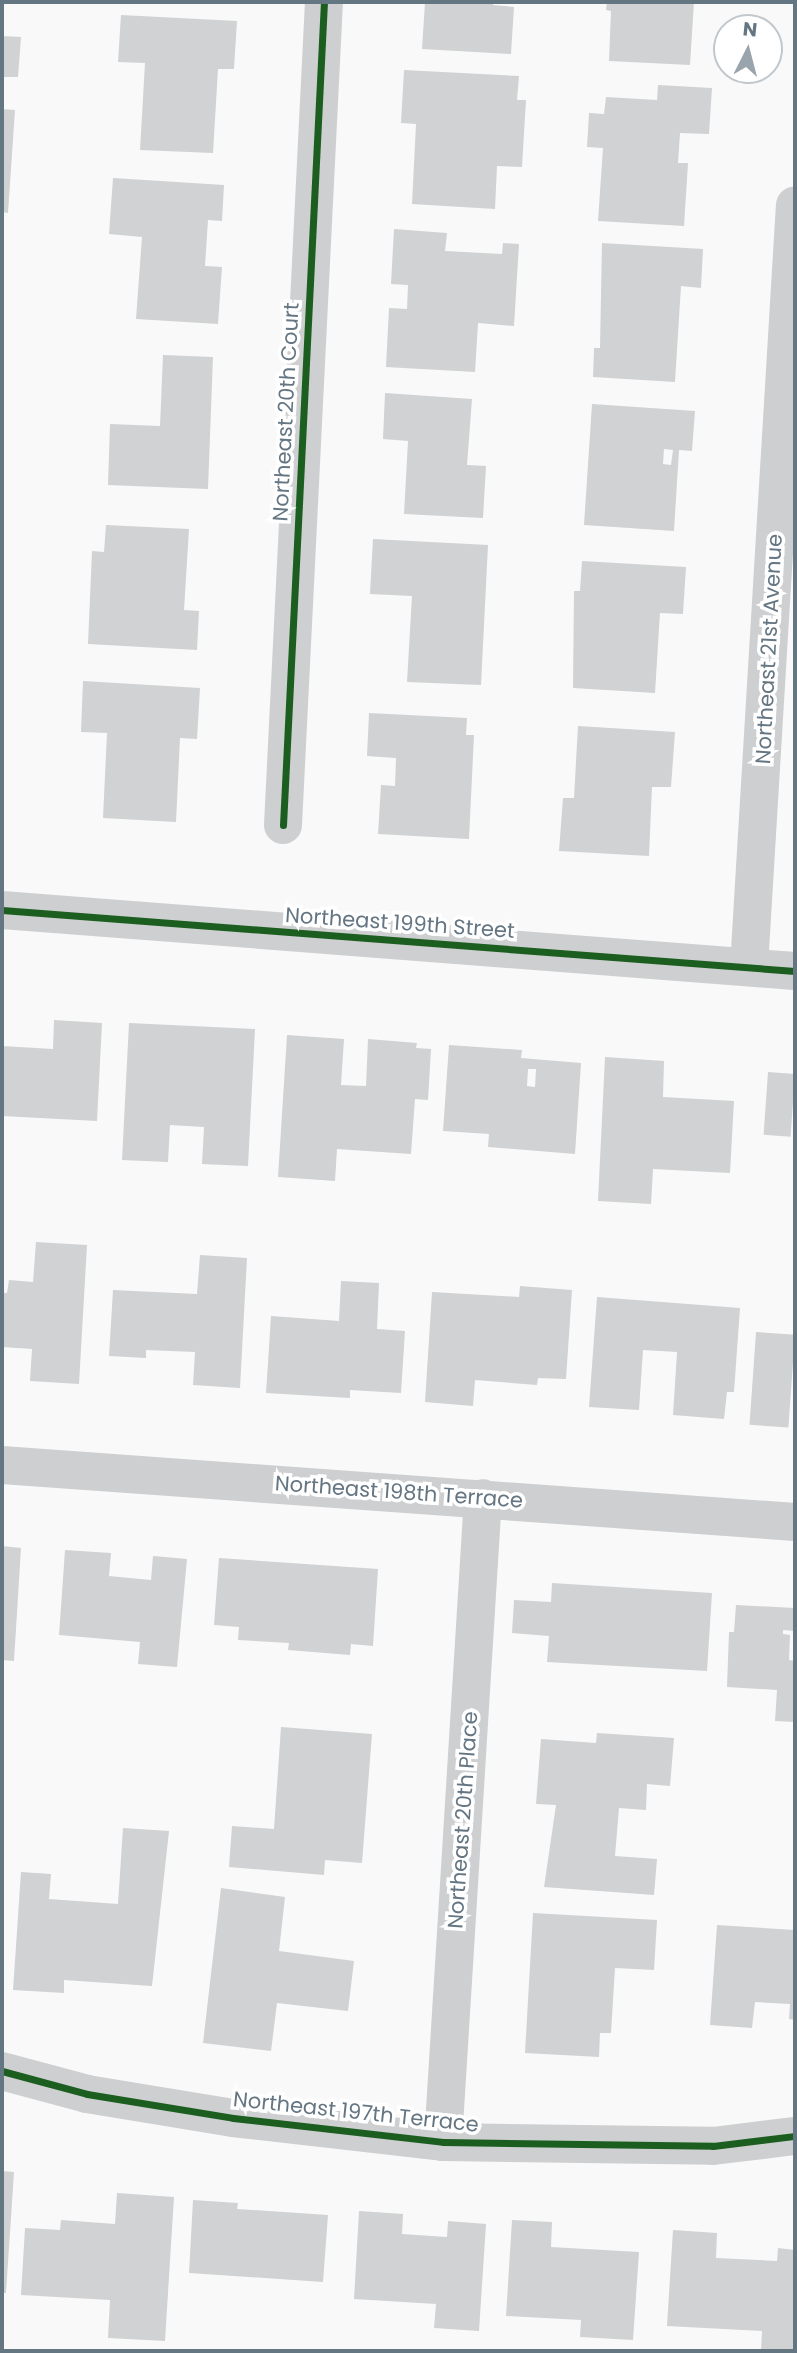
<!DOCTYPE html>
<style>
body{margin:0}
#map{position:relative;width:797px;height:2353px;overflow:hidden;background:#f9f9f9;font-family:Poppins,sans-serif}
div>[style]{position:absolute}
.building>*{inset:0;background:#d0d2d3;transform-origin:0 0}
.minor>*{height:38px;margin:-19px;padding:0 19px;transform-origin:19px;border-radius:19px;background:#cecfd0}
.cycleway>*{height:7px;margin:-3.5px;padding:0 3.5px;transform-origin:3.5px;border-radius:3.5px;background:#1b5e20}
span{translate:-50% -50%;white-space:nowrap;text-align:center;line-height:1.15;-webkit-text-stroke:7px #fff;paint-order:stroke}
.street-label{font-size:21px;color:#657683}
.frame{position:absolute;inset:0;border:4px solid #657683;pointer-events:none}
.north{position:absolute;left:713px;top:14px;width:70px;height:70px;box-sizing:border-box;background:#fff;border:2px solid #c1c8cd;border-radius:50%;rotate:6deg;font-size:19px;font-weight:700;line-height:28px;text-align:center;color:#657683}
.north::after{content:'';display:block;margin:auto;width:24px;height:32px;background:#99a4ac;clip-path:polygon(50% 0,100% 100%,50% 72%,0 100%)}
</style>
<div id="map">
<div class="building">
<div style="clip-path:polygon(425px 2px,493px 2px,493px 5px,514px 7px,511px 54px,422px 49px)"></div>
<div style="clip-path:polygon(607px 2px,694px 2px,690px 65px,609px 61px,611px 11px,606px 10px)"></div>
<div style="clip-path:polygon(121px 15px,237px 21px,234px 69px,218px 69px,213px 153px,140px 150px,145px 63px,118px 62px)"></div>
<div style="clip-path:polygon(2px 36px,21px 37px,18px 77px,2px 77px)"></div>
<div style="clip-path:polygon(404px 70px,519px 76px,517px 100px,526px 100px,522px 167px,497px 166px,495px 209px,412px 204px,416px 124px,401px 123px)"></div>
<div style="clip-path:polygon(658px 85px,712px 88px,709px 134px,680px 133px,678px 163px,688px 163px,684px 226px,598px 221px,603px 148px,587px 147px,589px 113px,604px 114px,606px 97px,657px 100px)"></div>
<div style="clip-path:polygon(2px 109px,15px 110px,8px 213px,2px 212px)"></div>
<div style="clip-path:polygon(113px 178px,224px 185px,222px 221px,208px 220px,205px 266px,222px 267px,218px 324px,136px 319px,142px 237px,109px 234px)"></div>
<div style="clip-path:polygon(394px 229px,447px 233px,445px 251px,502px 254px,503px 243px,519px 244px,514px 326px,478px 323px,475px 372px,386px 367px,389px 308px,407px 309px,408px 285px,391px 284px)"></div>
<div style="clip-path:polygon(602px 243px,703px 249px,701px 288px,681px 286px,675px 382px,593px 377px,594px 348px,600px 348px)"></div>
<div style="clip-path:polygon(163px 355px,213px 357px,208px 489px,108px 485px,110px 424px,160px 426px)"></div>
<div style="clip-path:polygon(385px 393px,472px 399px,467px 465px,486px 466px,483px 518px,404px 514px,408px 441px,383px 439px)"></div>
<div style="clip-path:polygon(evenodd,592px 404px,695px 411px,692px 451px,679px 450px,674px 531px,584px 525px,592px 404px,664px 449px,673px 450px,671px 465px,663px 464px,664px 449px)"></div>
<div style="clip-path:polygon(106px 525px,189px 529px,184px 610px,199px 611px,197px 650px,88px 644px,92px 551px,104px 552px)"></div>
<div style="clip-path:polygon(373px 539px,488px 545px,481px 685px,407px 682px,412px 596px,370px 594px)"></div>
<div style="clip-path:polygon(582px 561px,686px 567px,683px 614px,660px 613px,655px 693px,573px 688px,574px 591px,580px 591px)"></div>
<div style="clip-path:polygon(83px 681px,200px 688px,197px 739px,180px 738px,176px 822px,103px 818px,107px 733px,81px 732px)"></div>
<div style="clip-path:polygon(369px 713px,467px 718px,466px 735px,474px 735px,469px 839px,378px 834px,381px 785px,395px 786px,396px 758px,367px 756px)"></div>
<div style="clip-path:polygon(578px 726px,675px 732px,671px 787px,652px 787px,649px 856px,559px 851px,563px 798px,574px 798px)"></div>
<div style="clip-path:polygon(54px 1020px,102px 1023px,97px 1121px,2px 1116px,2px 1046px,53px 1049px)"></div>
<div style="clip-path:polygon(129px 1023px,255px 1029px,248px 1166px,202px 1164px,204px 1127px,170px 1125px,168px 1162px,122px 1160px)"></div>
<div style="clip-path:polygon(287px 1035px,344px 1039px,341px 1085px,366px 1086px,368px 1039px,417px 1043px,416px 1048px,431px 1049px,428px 1100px,415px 1099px,411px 1154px,337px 1149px,335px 1181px,278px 1177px)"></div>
<div style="clip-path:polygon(evenodd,449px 1045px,522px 1050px,521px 1058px,581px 1063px,575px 1154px,488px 1147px,489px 1134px,443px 1131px,449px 1045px,528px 1069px,536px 1069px,535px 1087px,527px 1086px,528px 1069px)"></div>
<div style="clip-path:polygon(605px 1057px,664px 1061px,663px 1097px,734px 1101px,730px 1173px,653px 1169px,651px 1204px,598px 1201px)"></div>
<div style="left:768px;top:1072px;width:27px;height:63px;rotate:4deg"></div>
<div style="clip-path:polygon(36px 1242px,87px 1245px,79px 1384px,30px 1381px,32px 1349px,2px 1347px,2px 1293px,7px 1293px,9px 1280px,33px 1282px)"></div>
<div style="clip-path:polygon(200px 1255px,247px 1258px,240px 1388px,193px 1385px,195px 1352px,146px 1350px,146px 1358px,109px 1356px,113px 1290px,197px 1294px)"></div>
<div style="clip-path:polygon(341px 1281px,379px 1283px,377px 1329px,405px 1331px,401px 1393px,350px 1390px,350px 1398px,266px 1393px,271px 1316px,339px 1321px)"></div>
<div style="clip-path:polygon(520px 1286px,572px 1290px,566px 1379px,538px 1378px,537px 1385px,475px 1380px,473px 1406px,425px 1402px,432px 1292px,519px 1297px)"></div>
<div style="clip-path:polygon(597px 1297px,740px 1308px,734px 1392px,727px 1392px,724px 1419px,673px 1415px,677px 1352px,643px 1350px,639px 1410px,589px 1407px)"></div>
<div style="left:756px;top:1332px;width:39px;height:93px;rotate:4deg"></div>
<div style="clip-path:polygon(2px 1546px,21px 1548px,14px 1661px,2px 1660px)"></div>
<div style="clip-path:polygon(65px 1550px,111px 1553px,109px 1576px,151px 1580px,153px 1556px,187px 1559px,177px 1667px,138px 1664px,140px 1642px,59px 1635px)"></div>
<div style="clip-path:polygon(219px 1558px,378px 1569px,373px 1646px,351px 1644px,350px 1655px,288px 1650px,289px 1643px,238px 1640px,239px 1627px,214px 1625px)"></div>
<div style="clip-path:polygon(552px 1583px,712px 1593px,707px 1671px,547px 1662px,549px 1636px,512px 1633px,514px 1600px,551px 1602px)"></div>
<div style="clip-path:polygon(736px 1605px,795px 1608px,795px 1631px,783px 1630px,783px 1634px,790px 1635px,789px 1660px,795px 1661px,795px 1722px,775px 1721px,777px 1690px,727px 1687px,729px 1632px,734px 1632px)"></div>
<div style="clip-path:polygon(281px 1727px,372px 1734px,362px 1863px,325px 1860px,324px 1875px,229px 1867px,232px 1826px,274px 1829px)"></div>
<div style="clip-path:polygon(597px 1733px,674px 1738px,670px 1786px,647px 1784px,646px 1810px,619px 1808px,615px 1856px,657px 1859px,654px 1895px,544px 1887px,556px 1805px,536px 1804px,541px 1739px,596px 1743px)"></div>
<div style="clip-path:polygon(123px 1828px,169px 1831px,152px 1986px,64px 1980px,64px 1993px,13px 1990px,21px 1872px,51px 1874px,49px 1899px,118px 1904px)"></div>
<div style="clip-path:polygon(221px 1888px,285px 1897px,279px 1951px,354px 1961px,348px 2011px,277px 2003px,271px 2051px,203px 2043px)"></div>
<div style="clip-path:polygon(533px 1913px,657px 1920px,654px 1970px,615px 1968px,611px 2033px,600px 2033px,599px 2057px,525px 2053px)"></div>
<div style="clip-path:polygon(717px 1925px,795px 1930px,795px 2020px,789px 2019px,790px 2004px,755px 2002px,752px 2028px,710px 2025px)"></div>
<div style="clip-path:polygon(2px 2171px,14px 2172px,6px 2293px,2px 2293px)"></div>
<div style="clip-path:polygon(117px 2193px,174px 2197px,165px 2341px,108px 2338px,110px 2300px,21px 2295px,25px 2228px,60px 2230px,61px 2220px,115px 2224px)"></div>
<div style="clip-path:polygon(193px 2200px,238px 2203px,237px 2209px,328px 2215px,323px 2282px,189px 2273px)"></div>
<div style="clip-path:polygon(359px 2211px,403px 2214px,402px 2234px,447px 2237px,448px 2221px,486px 2224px,479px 2331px,434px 2328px,436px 2304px,354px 2299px)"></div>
<div style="clip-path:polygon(512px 2220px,552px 2222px,551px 2247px,639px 2252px,633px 2340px,580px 2337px,581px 2320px,506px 2316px)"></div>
<div style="clip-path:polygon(673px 2230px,717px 2233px,716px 2258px,777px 2261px,778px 2248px,795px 2250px,795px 2351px,761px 2351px,762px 2331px,667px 2326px)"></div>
</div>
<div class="minor">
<div style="left:283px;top:825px;width:824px;rotate:-87.15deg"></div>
<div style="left:2px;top:910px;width:795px;rotate:4.4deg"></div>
<div style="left:749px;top:967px;width:763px;rotate:-86.55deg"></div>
<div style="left:2px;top:1465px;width:795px;rotate:4.11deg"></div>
<div style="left:2px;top:2071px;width:88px;rotate:15.1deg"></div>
<div style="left:87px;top:2094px;width:148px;rotate:9.3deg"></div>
<div style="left:233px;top:2118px;width:211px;rotate:6.5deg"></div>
<div style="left:443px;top:2142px;width:270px;rotate:0.8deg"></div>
<div style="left:713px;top:2146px;width:83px;rotate:-7deg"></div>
<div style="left:443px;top:2142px;width:645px;rotate:-86.45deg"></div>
</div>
<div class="cycleway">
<div style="left:283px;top:825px;width:824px;rotate:-87.15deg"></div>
<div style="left:2px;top:910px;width:795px;rotate:4.4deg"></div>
<div style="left:2px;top:2071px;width:88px;rotate:15.1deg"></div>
<div style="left:87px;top:2094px;width:148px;rotate:9.3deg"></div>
<div style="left:233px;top:2118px;width:211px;rotate:6.5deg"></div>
<div style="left:443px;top:2142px;width:270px;rotate:0.8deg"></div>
<div style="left:713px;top:2146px;width:83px;rotate:-7deg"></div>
</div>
<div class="street-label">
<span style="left:286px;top:412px;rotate:-87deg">Northeast 20th Court</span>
<span style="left:769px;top:649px;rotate:-87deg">Northeast 21st Avenue</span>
<span style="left:400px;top:923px;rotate:4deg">Northeast 199th Street</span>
<span style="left:399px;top:1492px;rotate:4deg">Northeast 198th Terrace</span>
<span style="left:463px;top:1820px;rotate:-86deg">Northeast 20th Place</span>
<span style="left:356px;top:2112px;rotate:6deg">Northeast 197th Terrace</span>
</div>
<div class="frame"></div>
<div class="north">N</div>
</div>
